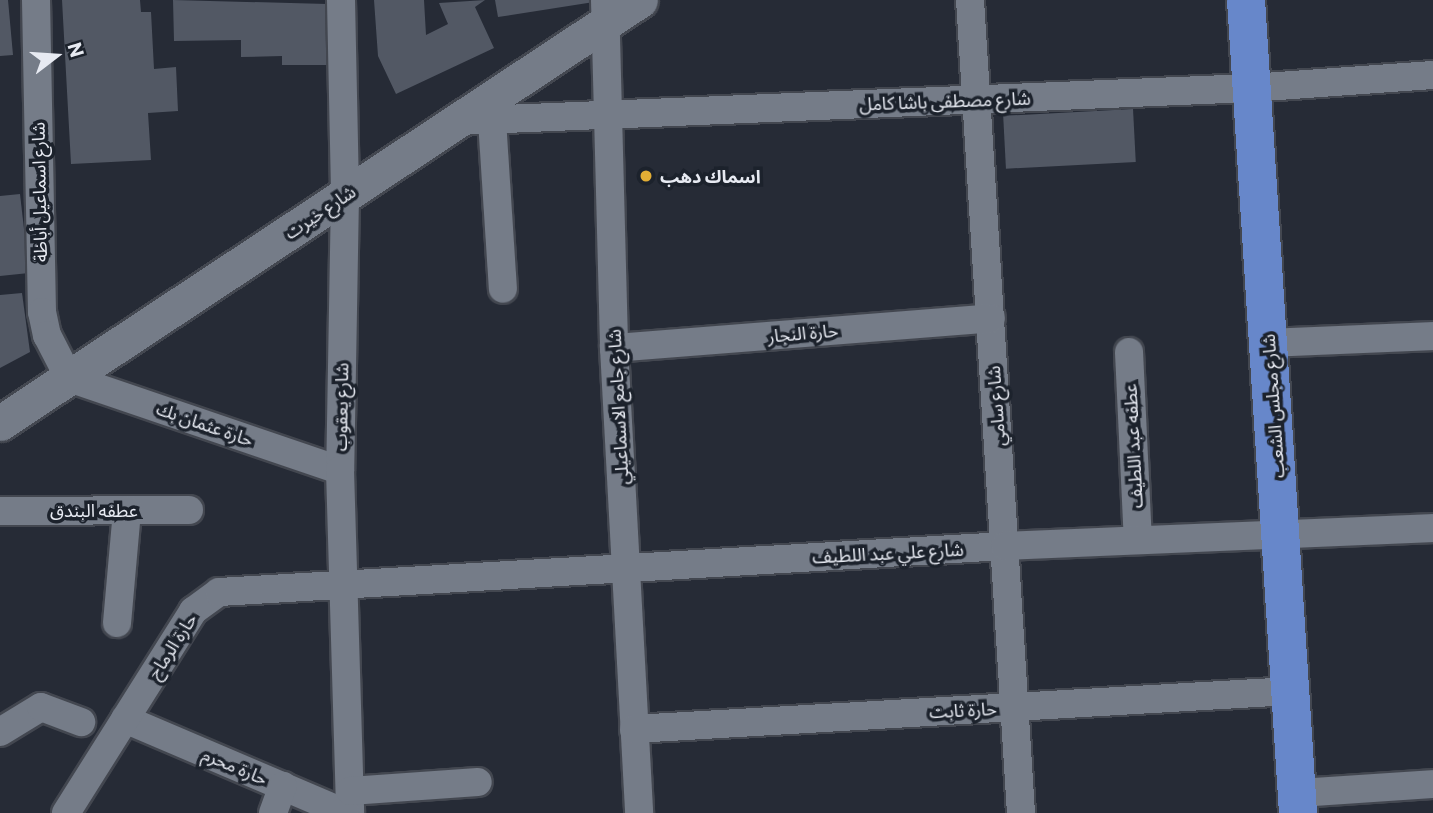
<!DOCTYPE html>
<meta charset="utf-8">
<style>
body{margin:0}
#map{position:relative;width:1433px;height:813px;overflow:hidden;background:#262b36;font-family:Commissioner,"Noto Sans Arabic",sans-serif}
div>[style]{position:absolute}
.building>*{inset:0;background:#525864;transform-origin:0 0}
.roads{filter:drop-shadow(2px 0 #434750) drop-shadow(-2px 0 #434750) drop-shadow(0 2px #434750) drop-shadow(0 -2px #434750)}
.minor>*{height:28px;margin:-14px;padding:0 14px;transform-origin:14px;border-radius:14px;background:#757c88}
.tertiary>*{height:35px;margin:-17.5px;padding:0 17.5px;transform-origin:17.5px;border-radius:17.5px;background:#757c88}
.primary>*{height:38px;margin:-19px;padding:0 19px;transform-origin:19px;border-radius:19px;background:#6787ca}
.dots>*{width:19px;height:19px;translate:-50% -50%;box-sizing:border-box;border:4px solid #1c222c;border-radius:50%}
span{translate:-50% -50%;white-space:nowrap;text-align:center;line-height:1.15;-webkit-text-stroke:7px #1c222c;paint-order:stroke}
.street-label{font-size:18px;color:#e7eaf2}
.poi-label{font-size:18px;color:#e7eaf2;font-weight:700}
.left{translate:0 -50%;text-align:left}
.north{position:absolute;left:21px;top:21px;width:70px;height:70px;-webkit-text-stroke:5px #1c222c;paint-order:stroke;rotate:73deg;font-size:19px;font-weight:700;line-height:28px;text-align:center;color:#e7eaf2}
.north::after{content:'';display:block;margin:auto;width:24px;height:32px;background:#e7eaf2;clip-path:polygon(50% 0,100% 100%,50% 72%,0 100%)}
</style>
<div id="map">
<div class="building">
<div style="clip-path:polygon(0 0,8px 0,13px 55px,0 56px)"></div>
<div style="clip-path:polygon(62px 0,140px 0,141px 12px,151px 12px,154px 69px,176px 67px,178px 111px,148px 113px,151px 160px,71px 164px)"></div>
<div style="clip-path:polygon(173px 0,327px 4px,328px 65px,282px 65px,282px 56px,241px 57px,241px 40px,174px 41px)"></div>
<div style="clip-path:polygon(374px 0,424px 0,426px 35px,448px 24px,439px 3px,485px 0,475px 7px,494px 48px,396px 94px,378px 56px)"></div>
<div style="clip-path:polygon(495px 0,593px 0,594px 2px,498px 17px)"></div>
<div style="left:1133px;top:109px;width:53px;height:130px;rotate:87deg"></div>
<div style="clip-path:polygon(20px 194px,29px 273px,0 276px,0 196px)"></div>
<div style="clip-path:polygon(22px 293px,30px 352px,0 368px,0 295px)"></div>
</div>
<div class="roads">
<div class="minor">
<div style="left:36px;top:0;width:312px;rotate:88.9deg"></div>
<div style="left:42px;top:312px;width:24px;rotate:78deg"></div>
<div style="left:47px;top:335px;width:48px;rotate:62.9deg"></div>
<div style="left:69px;top:378px;width:286px;rotate:18.8deg"></div>
<div style="left:341px;top:0;width:195px;rotate:88.8deg"></div>
<div style="left:345px;top:195px;width:275px;rotate:91deg"></div>
<div style="left:340px;top:470px;width:343px;rotate:88.3deg"></div>
<div style="left:605px;top:0;width:348px;rotate:88.5deg"></div>
<div style="left:614px;top:348px;width:466px;rotate:86.9deg"></div>
<div style="left:970px;top:0;width:815px;rotate:86.41deg"></div>
<div style="left:492px;top:120px;width:169px;rotate:86.3deg"></div>
<div style="left:457px;top:121px;width:795px;rotate:-2.38deg"></div>
<div style="left:1251px;top:88px;width:182px;rotate:-4.1deg"></div>
<div style="left:1269px;top:343px;width:164px;rotate:-2.4deg"></div>
<div style="left:614px;top:348px;width:378px;rotate:-4.5deg"></div>
<div style="left:1129px;top:352px;width:188px;rotate:87.3deg"></div>
<div style="left:0;top:511px;width:189px;rotate:-0.3deg"></div>
<div style="left:117px;top:623px;width:113px;rotate:-84.9deg"></div>
<div style="left:125px;top:719px;width:239px;rotate:23.1deg"></div>
<div style="left:634px;top:729px;width:658px;rotate:-3.31deg"></div>
<div style="left:0;top:732px;width:48px;rotate:-31.4deg"></div>
<div style="left:41px;top:707px;width:43px;rotate:20.6deg"></div>
<div style="left:350px;top:791px;width:128px;rotate:-4deg"></div>
<div style="left:1298px;top:793px;width:135px;rotate:-3.8deg"></div>
<div style="left:66px;top:813px;width:239px;rotate:-57.8deg"></div>
<div style="left:193px;top:611px;width:32px;rotate:-36deg"></div>
<div style="left:219px;top:592px;width:787px;rotate:-3.35deg"></div>
<div style="left:1005px;top:546px;width:428px;rotate:-2.4deg"></div>
<div style="left:273px;top:813px;width:29px;rotate:-70deg"></div>
</div>
<div class="tertiary">
<div style="left:0;top:423px;width:767px;rotate:-33.46deg"></div>
</div>
<div class="primary">
<div style="left:1246px;top:0;width:815px;rotate:86.34deg"></div>
</div>
</div>
<div class="dots">
<div style="left:646px;top:176px;background:#e3ae35"></div>
</div>
<div class="street-label">
<span style="left:945px;top:101px;rotate:-2deg">شارع مصطفى باشا كامل</span>
<span style="left:39px;top:192px;rotate:-91deg">شارع اسماعيل أباظة</span>
<span style="left:320px;top:212px;rotate:-34deg">شارع خيرت</span>
<span style="left:803px;top:333px;rotate:-5deg">حارة النجار</span>
<span style="left:996px;top:406px;rotate:-94deg">شارع سامي</span>
<span style="left:1273px;top:406px;rotate:-94deg">شارع مجلس الشعب</span>
<span style="left:341px;top:407px;rotate:-89deg">شارع يعقوب</span>
<span style="left:618px;top:407px;rotate:-93deg">شارع جامع الاسماعيلي</span>
<span style="left:205px;top:424px;rotate:19deg">حارة عثمان بك</span>
<span style="left:1133px;top:446px;rotate:-93deg">عطفه عبد اللطيف</span>
<span style="left:94px;top:510px">عطفه البندق</span>
<span style="left:888px;top:553px;rotate:-3deg">شارع علي عبد اللطيف</span>
<span style="left:172px;top:646px;rotate:-57deg">حارة الرماح</span>
<span style="left:963px;top:710px;rotate:-3deg">حارة ثابت</span>
<span style="left:235px;top:766px;rotate:23deg">حارة محرم</span>
</div>
<div class="poi-label">
<span class="left" style="left:660px;top:176px">اسماك دهب</span>
</div>
<div class="north">N</div>
</div>
